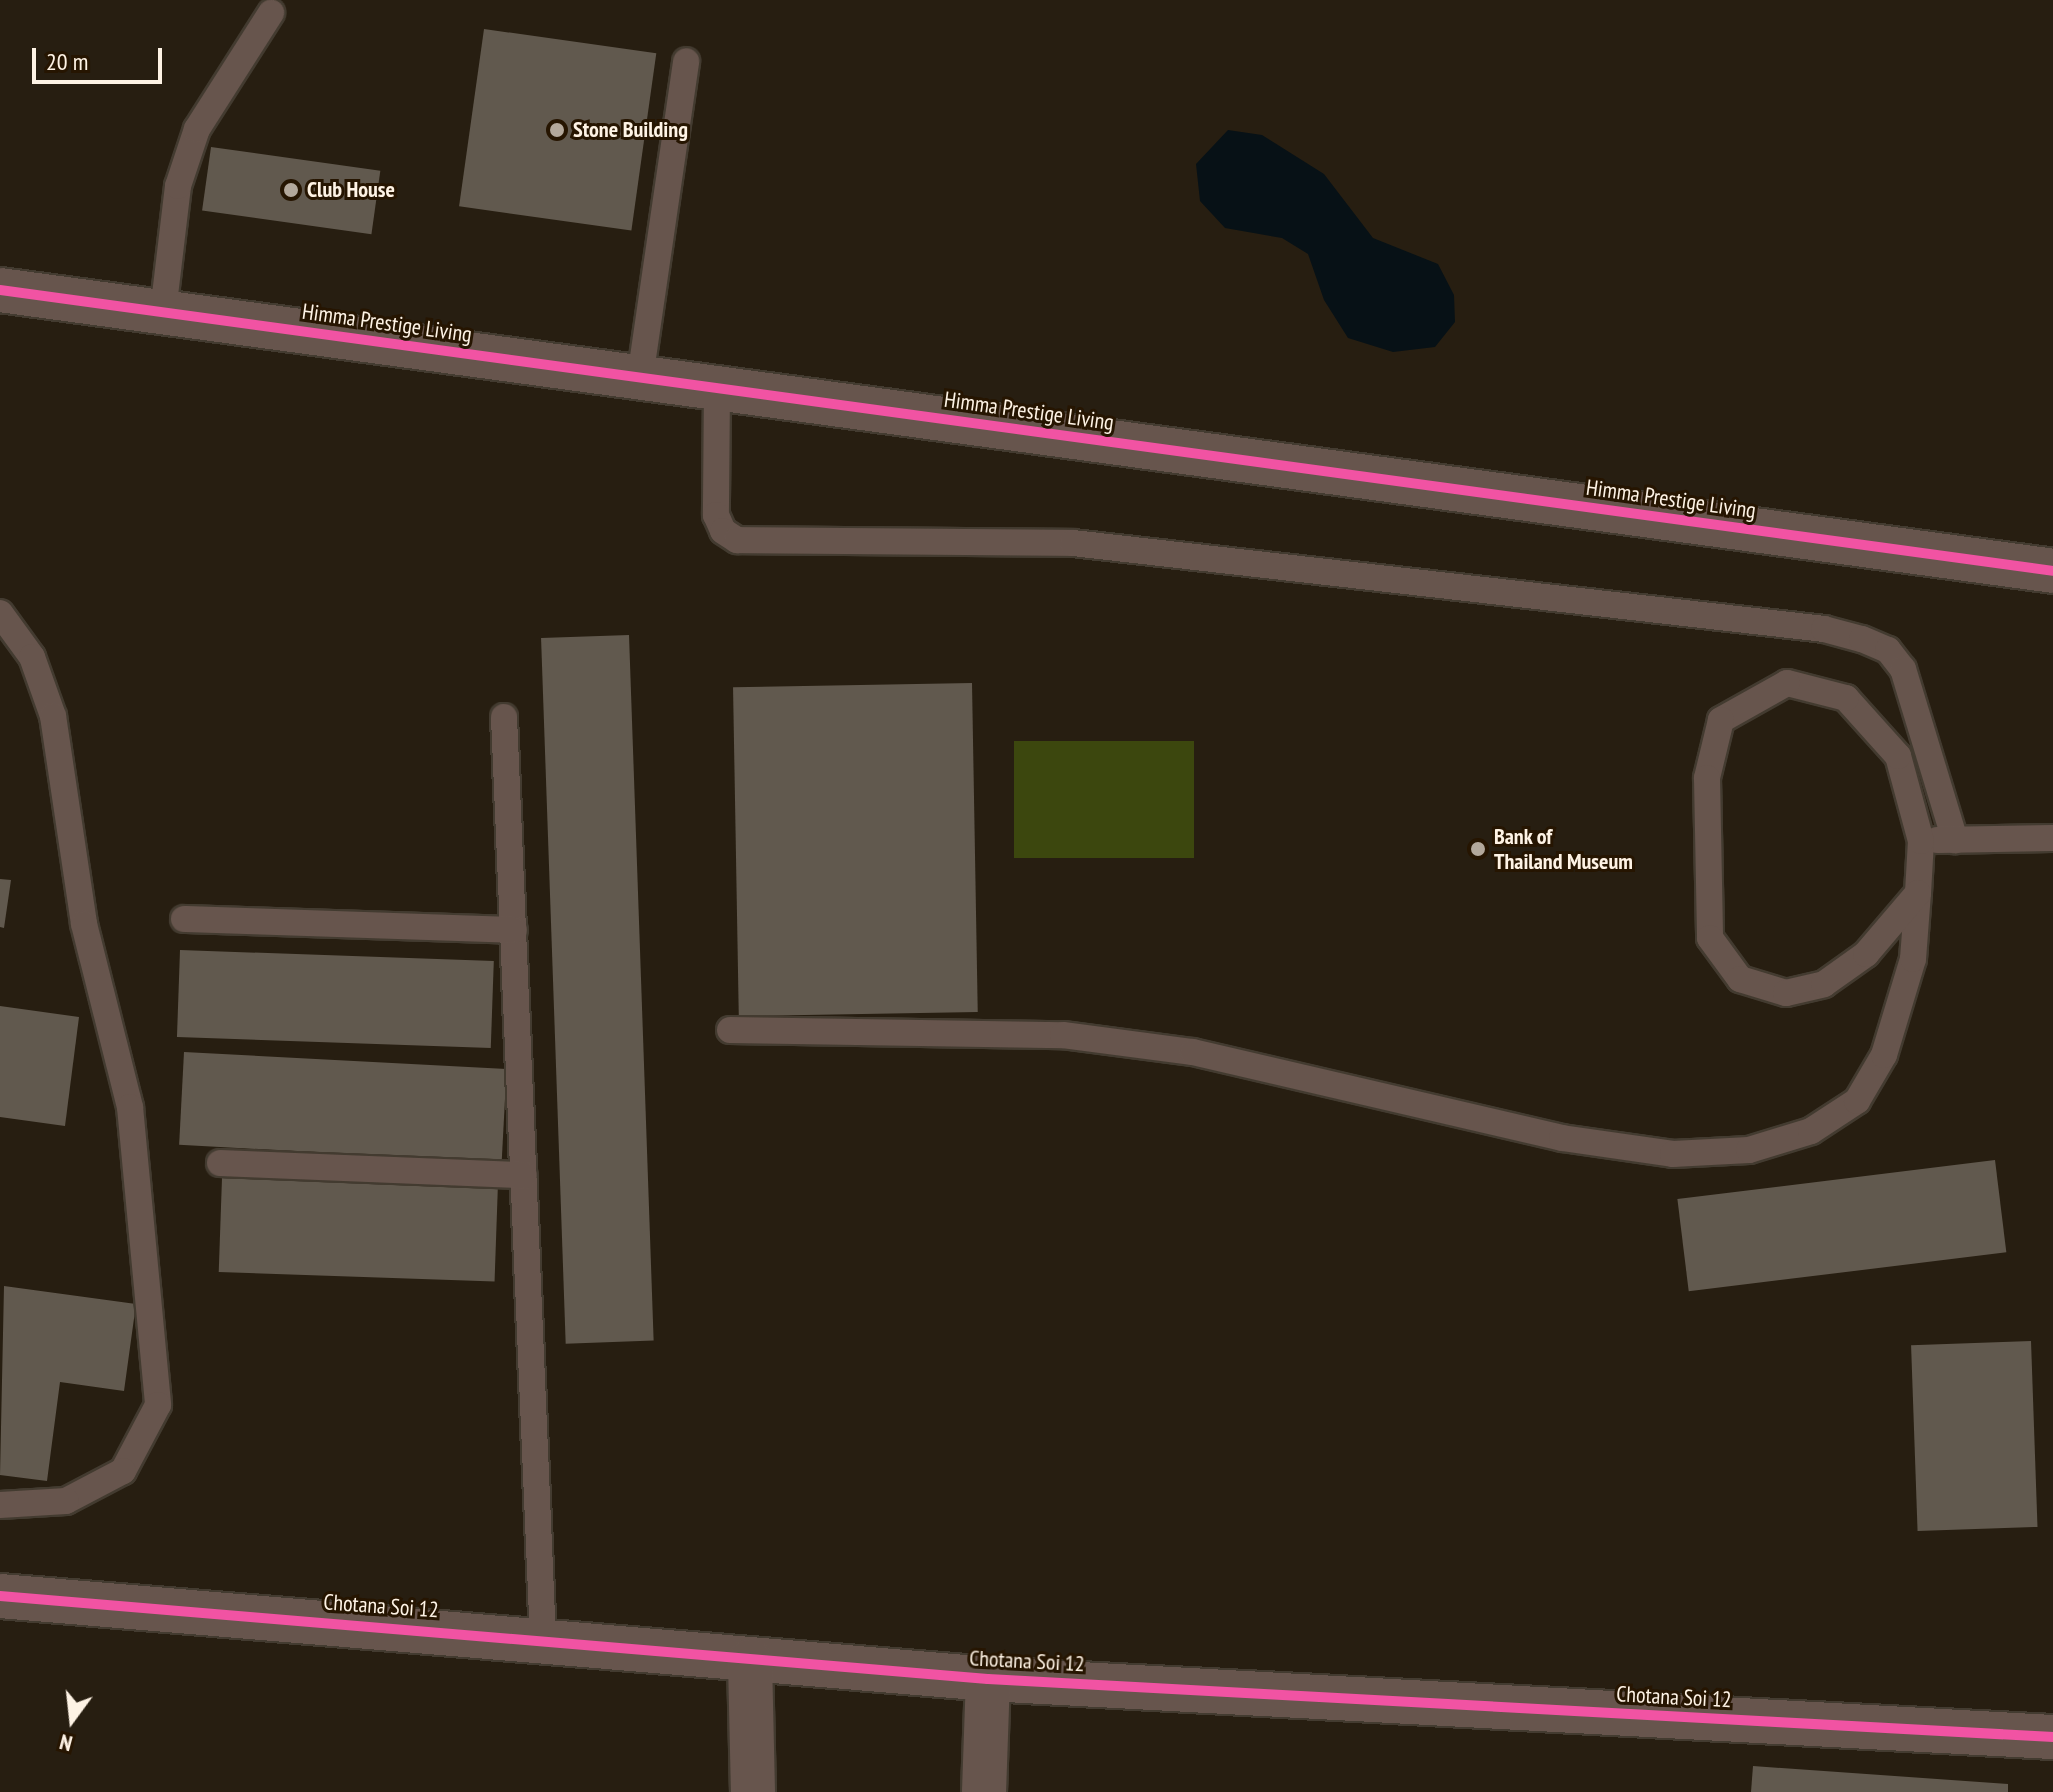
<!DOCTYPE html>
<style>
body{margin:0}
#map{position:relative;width:2053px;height:1792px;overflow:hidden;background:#271e11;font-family:"PT Sans Narrow",sans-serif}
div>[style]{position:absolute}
.green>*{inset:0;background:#3c470e;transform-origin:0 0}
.water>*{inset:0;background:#071116}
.building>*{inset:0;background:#61594e;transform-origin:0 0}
.roads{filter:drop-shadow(2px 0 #433b30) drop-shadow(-2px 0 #433b30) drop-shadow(0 2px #433b30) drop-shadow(0 -2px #433b30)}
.lane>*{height:26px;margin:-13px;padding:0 13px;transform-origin:13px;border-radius:13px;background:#67554d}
.street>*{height:44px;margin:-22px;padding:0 22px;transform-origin:22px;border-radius:22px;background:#67554d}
.cycleway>*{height:10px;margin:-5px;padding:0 5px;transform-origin:5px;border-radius:5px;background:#f153a3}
.dots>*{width:22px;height:22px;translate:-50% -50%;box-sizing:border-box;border:4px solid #261501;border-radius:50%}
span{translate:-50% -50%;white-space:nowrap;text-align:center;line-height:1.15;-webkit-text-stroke:6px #261501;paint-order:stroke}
.poi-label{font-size:22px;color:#fef3e5;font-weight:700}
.left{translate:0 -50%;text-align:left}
.street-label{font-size:22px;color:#fef3e5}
.north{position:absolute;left:32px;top:1680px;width:80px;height:80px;-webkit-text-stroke:6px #261501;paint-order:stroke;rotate:195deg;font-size:22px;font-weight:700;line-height:32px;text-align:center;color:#fef3e5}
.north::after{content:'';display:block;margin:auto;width:28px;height:36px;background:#fef3e5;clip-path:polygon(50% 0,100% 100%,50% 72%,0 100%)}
.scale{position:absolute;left:32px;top:48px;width:130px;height:36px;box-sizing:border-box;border:4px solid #fef3e5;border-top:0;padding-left:10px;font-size:24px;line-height:28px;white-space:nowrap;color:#fef3e5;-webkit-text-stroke:6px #261501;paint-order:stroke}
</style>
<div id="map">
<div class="green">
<div style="left:1194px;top:741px;width:117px;height:180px;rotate:90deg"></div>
</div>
<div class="water">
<div style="clip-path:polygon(1228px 130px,1262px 135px,1324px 174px,1373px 238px,1438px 264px,1454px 295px,1455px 322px,1435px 347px,1393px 352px,1348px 338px,1324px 300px,1308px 254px,1282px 238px,1225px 228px,1200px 201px,1196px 164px)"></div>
</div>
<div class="building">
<div style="left:484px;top:29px;width:174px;height:179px;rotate:8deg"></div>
<div style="left:211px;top:147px;width:171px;height:64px;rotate:8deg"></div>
<div style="left:629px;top:635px;width:706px;height:88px;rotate:88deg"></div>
<div style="left:972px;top:683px;width:329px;height:239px;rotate:89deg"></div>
<div style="clip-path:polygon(0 879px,11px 880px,4px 928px,0 927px)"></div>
<div style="left:180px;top:950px;width:314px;height:87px;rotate:2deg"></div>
<div style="clip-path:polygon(0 1006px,79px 1017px,65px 1126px,0 1117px)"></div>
<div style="left:184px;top:1052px;width:323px;height:93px;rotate:3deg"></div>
<div style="left:1995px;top:1160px;width:93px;height:320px;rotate:83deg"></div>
<div style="left:222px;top:1178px;width:276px;height:94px;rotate:2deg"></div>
<div style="clip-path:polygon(4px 1286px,136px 1304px,124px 1391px,60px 1382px,47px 1481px,0 1475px)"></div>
<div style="left:2031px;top:1341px;width:186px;height:120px;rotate:88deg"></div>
<div style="clip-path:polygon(1753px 1766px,2008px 1784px,2008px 1792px,1751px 1792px)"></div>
</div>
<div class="roads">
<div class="lane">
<div style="left:163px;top:312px;width:127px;rotate:-83.2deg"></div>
<div style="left:178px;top:186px;width:60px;rotate:-71.6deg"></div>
<div style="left:197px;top:129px;width:138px;rotate:-57.5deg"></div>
<div style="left:640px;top:378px;width:320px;rotate:-81.7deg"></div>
<div style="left:717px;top:388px;width:127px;rotate:90.5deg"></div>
<div style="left:716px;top:515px;width:17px;rotate:66deg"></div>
<div style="left:723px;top:531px;width:17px;rotate:33deg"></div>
<div style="left:737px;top:540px;width:336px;rotate:0.5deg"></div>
<div style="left:1073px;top:543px;width:756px;rotate:6.53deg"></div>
<div style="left:1824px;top:629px;width:39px;rotate:15deg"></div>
<div style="left:1862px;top:639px;width:28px;rotate:23deg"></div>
<div style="left:1888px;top:650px;width:24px;rotate:52deg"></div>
<div style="left:1903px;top:669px;width:179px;rotate:73.1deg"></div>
<div style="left:0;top:613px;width:54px;rotate:54deg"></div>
<div style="left:32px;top:657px;width:63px;rotate:70.4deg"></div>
<div style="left:53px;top:716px;width:210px;rotate:81.5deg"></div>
<div style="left:84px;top:924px;width:189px;rotate:75.9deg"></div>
<div style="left:130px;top:1107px;width:299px;rotate:84.6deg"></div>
<div style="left:158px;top:1405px;width:75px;rotate:117.9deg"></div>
<div style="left:123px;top:1471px;width:64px;rotate:152.2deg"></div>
<div style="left:66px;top:1501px;width:66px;rotate:176.5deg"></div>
<div style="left:504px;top:717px;width:922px;rotate:87.58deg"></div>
<div style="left:1937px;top:840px;width:116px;rotate:-1deg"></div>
<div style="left:184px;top:919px;width:330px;rotate:1.9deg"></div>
<div style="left:730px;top:1030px;width:333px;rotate:0.9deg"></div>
<div style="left:1063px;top:1035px;width:131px;rotate:7.5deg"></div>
<div style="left:1193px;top:1052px;width:379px;rotate:13.1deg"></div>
<div style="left:1562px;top:1138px;width:112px;rotate:8.2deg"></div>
<div style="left:1673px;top:1154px;width:76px;rotate:-3deg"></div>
<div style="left:1749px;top:1150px;width:65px;rotate:-17deg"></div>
<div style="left:1811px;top:1131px;width:55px;rotate:-33.1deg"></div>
<div style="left:1857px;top:1101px;width:53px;rotate:-59.6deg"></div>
<div style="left:1884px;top:1055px;width:100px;rotate:-73.2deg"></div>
<div style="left:1913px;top:959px;width:66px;rotate:-85.7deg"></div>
<div style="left:1918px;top:893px;width:52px;rotate:-86.7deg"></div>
<div style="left:1921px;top:841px;width:88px;rotate:-105.1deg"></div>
<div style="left:1898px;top:756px;width:78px;rotate:-131.9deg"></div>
<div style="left:1846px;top:698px;width:61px;rotate:-165.7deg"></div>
<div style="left:1787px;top:683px;width:76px;rotate:150.7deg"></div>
<div style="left:1721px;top:720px;width:60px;rotate:103.6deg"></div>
<div style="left:1707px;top:778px;width:160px;rotate:88.9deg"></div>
<div style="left:1710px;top:938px;width:51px;rotate:53.8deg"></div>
<div style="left:1740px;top:979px;width:48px;rotate:16.9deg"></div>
<div style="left:1786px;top:993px;width:39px;rotate:-13deg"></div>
<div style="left:1824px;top:984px;width:52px;rotate:-35.5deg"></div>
<div style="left:1866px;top:954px;width:80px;rotate:-49.6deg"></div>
<div style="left:220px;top:1163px;width:304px;rotate:2.3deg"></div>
</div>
<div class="street">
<div style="left:0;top:290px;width:2072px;rotate:7.79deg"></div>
<div style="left:0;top:1596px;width:991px;rotate:4.8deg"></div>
<div style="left:988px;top:1679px;width:1067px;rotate:3.12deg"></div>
<div style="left:750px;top:1661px;width:131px;rotate:88.7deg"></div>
<div style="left:984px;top:1792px;width:113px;rotate:-88deg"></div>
</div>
</div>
<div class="cycleway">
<div style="left:0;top:290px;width:2072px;rotate:7.79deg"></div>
<div style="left:0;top:1596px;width:991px;rotate:4.8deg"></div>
<div style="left:988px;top:1679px;width:1067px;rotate:3.12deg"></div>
</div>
<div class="dots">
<div style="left:557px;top:130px;background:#b3a89b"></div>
<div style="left:291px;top:190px;background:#b3a89b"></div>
<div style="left:1478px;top:849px;background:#b3a89b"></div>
</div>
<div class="poi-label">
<span class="left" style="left:573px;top:130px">Stone Building</span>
<span class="left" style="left:307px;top:190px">Club House</span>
<span class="left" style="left:1494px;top:849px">Bank of<br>Thailand Museum</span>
</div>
<div class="street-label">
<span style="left:387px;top:323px;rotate:8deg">Himma Prestige Living</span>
<span style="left:1029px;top:411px;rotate:8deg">Himma Prestige Living</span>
<span style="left:1671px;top:499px;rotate:8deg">Himma Prestige Living</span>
<span style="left:381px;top:1606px;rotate:4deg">Chotana Soi 12</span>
<span style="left:1027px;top:1661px;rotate:3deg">Chotana Soi 12</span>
<span style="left:1674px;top:1697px;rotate:3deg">Chotana Soi 12</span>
</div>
<div class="north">N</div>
<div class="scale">20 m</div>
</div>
